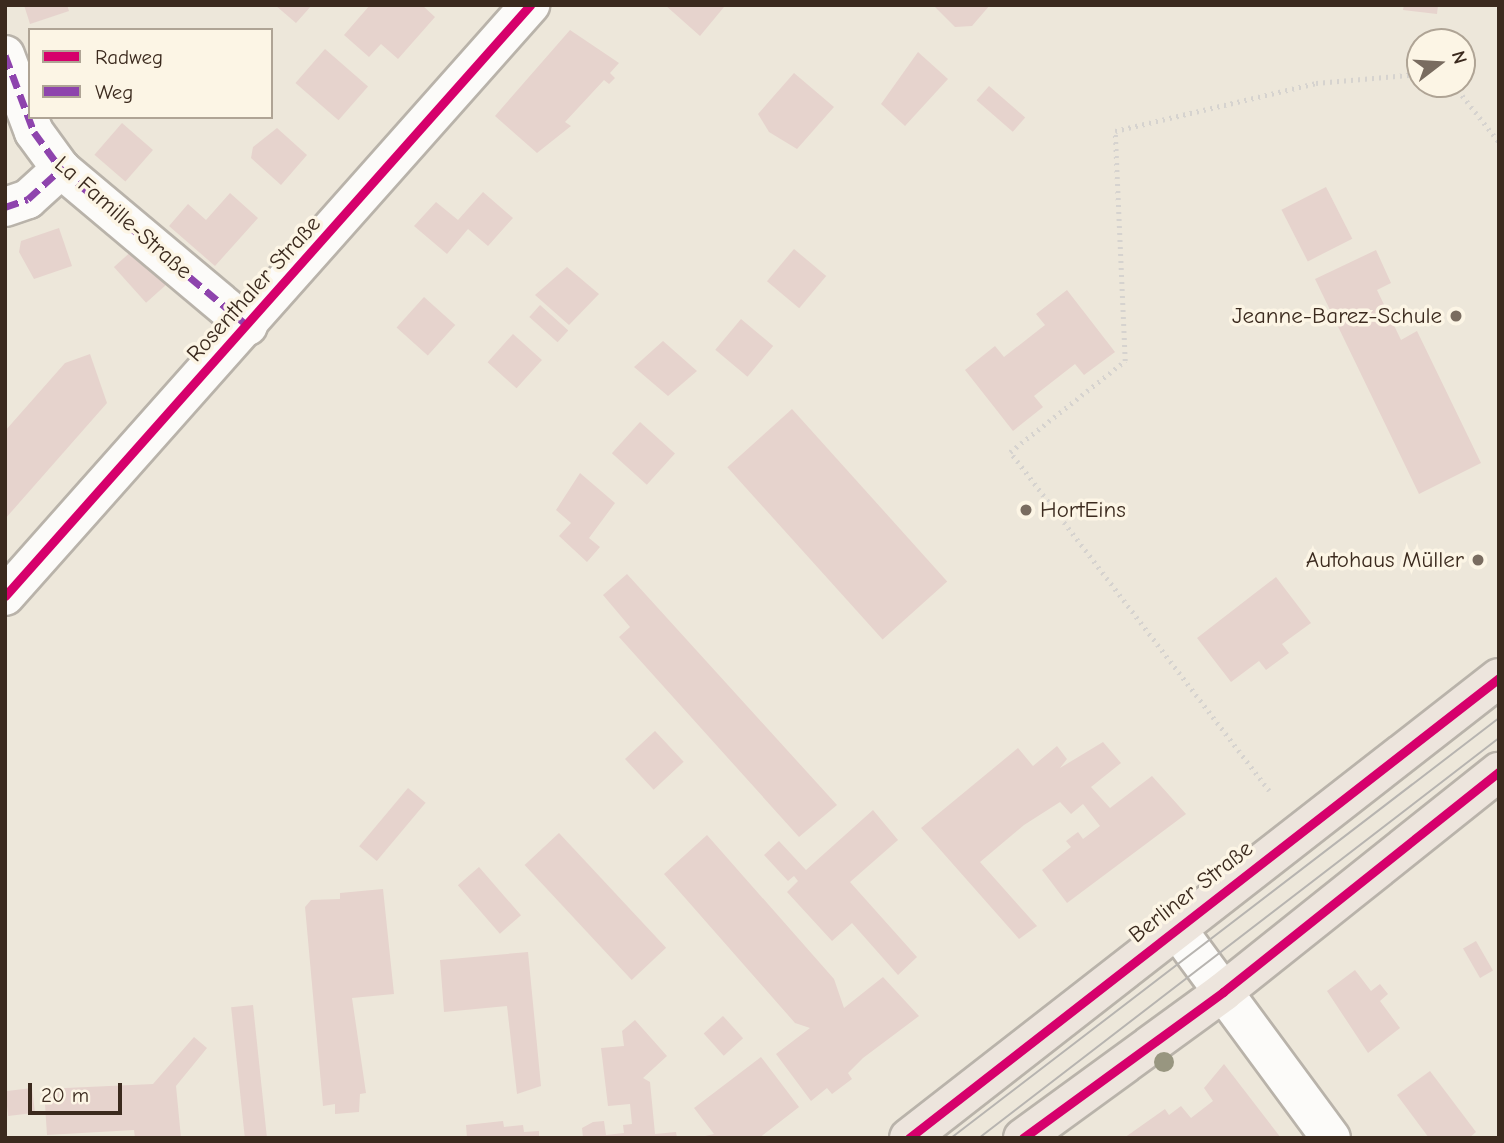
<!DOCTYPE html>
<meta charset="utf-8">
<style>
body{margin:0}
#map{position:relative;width:1504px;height:1143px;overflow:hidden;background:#ede7da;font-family:"Comic Neue",sans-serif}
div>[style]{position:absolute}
.building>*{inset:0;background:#e6d3cd;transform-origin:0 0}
.path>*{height:4.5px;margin-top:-2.25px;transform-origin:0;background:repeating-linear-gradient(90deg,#d6d3cf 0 2px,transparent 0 7px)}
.roads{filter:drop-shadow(2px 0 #b9b3aa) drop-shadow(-2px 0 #b9b3aa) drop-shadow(0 2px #b9b3aa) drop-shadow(0 -2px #b9b3aa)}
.minor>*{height:38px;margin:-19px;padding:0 19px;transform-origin:19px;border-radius:19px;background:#fcfbf9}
.major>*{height:38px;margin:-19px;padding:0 19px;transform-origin:19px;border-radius:19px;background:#ede5dd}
.tram>*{height:2px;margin:-1px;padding:0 1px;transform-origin:1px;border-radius:1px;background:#b7b4b0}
.quiet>*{height:7px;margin-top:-3.5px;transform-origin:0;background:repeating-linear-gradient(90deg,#8e44ad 0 14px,transparent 0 21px)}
.cycleway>*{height:9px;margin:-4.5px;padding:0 4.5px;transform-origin:4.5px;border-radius:4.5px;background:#d6006c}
.trees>*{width:20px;height:20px;margin:-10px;border-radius:50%;background:#989680}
.dots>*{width:19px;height:19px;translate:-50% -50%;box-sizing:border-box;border:4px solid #fcf5e5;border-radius:50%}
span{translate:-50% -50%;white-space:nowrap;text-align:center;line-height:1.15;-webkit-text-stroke:7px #fcf5e5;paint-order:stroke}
.street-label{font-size:23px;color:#3b2a1e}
.poi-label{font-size:23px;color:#3b2a1e}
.right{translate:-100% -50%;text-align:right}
.left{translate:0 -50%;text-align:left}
.frame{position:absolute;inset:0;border:7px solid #3b2a1e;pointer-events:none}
.legend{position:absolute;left:28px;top:28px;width:245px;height:91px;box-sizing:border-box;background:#fcf5e5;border:2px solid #afa495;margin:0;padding:9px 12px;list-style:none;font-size:21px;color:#3b2a1e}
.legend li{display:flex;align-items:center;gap:14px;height:35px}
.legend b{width:35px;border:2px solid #afa495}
.north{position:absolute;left:1406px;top:28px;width:70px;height:70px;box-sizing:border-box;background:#fcf5e5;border:2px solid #afa495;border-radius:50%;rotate:73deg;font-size:19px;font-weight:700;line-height:28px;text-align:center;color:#3b2a1e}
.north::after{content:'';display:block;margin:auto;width:24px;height:32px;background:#796c60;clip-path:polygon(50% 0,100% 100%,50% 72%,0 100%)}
.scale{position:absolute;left:28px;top:1083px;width:94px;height:32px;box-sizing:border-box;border:4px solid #3b2a1e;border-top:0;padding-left:9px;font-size:21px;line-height:24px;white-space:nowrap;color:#3b2a1e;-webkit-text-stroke:5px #fcf5e5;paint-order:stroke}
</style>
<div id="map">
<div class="building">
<div style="clip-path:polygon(24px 5px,67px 5px,69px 11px,30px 24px)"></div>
<div style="clip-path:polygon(275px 5px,312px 5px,296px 23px)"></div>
<div style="clip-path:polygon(370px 5px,422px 5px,435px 17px,398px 59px,381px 44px,369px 57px,344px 35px)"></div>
<div style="clip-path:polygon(665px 5px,722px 5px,724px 7px,700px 36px)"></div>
<div style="clip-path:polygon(933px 5px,990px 5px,972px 26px,955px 27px)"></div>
<div style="clip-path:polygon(1404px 5px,1438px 5px,1437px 14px,1403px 10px)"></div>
<div style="clip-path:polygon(570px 30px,619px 63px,610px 73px,615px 78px,609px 84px,604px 80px,565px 122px,571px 126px,537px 153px,495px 116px)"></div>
<div style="left:325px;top:49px;width:57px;height:45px;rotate:41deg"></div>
<div style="clip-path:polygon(918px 52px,948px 79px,905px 126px,881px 104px)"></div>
<div style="clip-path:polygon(794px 73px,834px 107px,797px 149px,769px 132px,758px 114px)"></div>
<div style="left:989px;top:86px;width:48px;height:19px;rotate:41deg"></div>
<div style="left:122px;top:123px;width:41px;height:42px;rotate:41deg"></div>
<div style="clip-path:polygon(277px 128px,307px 155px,281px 185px,251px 158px,253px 147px)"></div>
<div style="left:1326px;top:187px;width:58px;height:50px;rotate:63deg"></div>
<div style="clip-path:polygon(483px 192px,513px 218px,488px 246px,468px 229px,447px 254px,414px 226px,436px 202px,458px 220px)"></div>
<div style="clip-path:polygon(230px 193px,258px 218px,215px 266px,169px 226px,188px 204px,206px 220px)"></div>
<div style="clip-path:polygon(59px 228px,72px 266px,34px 279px,19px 252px,21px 241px)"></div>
<div style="left:134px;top:249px;width:48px;height:27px;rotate:48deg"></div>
<div style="left:794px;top:249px;width:42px;height:42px;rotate:40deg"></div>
<div style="clip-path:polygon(1376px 250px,1391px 283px,1377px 290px,1401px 340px,1417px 331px,1481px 463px,1419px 494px,1315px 279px)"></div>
<div style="clip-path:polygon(567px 267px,599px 294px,569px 325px,535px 295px)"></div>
<div style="clip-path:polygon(1067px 290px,1115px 352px,1084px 375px,1075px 364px,1034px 396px,1043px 407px,1013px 431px,965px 370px,995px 346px,1004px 357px,1045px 325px,1036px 314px)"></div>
<div style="left:424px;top:297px;width:42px;height:41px;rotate:42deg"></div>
<div style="left:540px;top:305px;width:38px;height:16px;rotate:42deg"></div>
<div style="left:741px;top:319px;width:42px;height:40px;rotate:40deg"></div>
<div style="left:513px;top:334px;width:39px;height:38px;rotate:42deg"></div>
<div style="clip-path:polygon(663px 341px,697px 371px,668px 396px,634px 367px)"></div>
<div style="clip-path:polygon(90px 354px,107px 403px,5px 519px,5px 431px,65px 363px)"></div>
<div style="left:792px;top:409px;width:232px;height:87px;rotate:48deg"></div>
<div style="left:640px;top:422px;width:47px;height:42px;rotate:42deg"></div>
<div style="clip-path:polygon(580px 473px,615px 503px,589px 538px,600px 547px,587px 562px,559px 536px,571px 523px,556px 510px)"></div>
<div style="clip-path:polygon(627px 574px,837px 805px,799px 837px,619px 637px,630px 627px,603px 595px)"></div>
<div style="clip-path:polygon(1276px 577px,1311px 623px,1282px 644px,1289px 653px,1266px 670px,1259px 661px,1231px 682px,1197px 638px)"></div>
<div style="left:655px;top:731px;width:42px;height:41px;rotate:47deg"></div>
<div style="clip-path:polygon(1103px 742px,1121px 763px,1091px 787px,1110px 808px,1152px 776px,1186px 814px,1067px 903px,1042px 870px,1071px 847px,1066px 841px,1078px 832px,1083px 839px,1100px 826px,1083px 804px,1071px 814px,1060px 802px,1024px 825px,980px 862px,1037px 926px,1019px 939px,921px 828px,1018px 748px,1033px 766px,1057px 746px,1067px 759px,1060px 768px)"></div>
<div style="left:408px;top:788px;width:23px;height:76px;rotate:40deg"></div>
<div style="clip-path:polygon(873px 810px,898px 840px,850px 882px,917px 957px,898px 975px,852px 923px,832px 941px,787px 892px,798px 881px,794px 876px,788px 881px,764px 855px,779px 841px,806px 870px)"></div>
<div style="left:559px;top:833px;width:157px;height:47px;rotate:47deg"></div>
<div style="clip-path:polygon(707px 835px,834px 979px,844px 1008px,883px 977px,919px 1016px,863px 1058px,848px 1073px,852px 1079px,832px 1094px,827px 1088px,811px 1101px,776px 1054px,810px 1028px,795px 1023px,664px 874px)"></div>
<div style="left:479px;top:867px;width:64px;height:28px;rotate:49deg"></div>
<div style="clip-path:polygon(383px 889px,394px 994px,352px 998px,366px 1093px,360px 1094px,359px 1112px,335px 1114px,335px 1104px,323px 1106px,305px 907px,311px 900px,340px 899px,340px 893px)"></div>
<div style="left:1476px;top:941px;width:34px;height:15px;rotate:60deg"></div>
<div style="clip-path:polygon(528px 952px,541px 1086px,517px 1094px,507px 1006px,444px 1012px,440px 960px)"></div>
<div style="clip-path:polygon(1355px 970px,1371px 991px,1380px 984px,1388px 994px,1380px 1001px,1400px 1028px,1368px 1053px,1327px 991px)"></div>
<div style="left:253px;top:1005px;width:132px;height:22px;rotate:84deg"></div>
<div style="left:723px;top:1016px;width:30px;height:26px;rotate:48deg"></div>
<div style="clip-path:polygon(635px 1020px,667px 1056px,643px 1078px,650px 1082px,655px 1134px,676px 1132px,677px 1138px,583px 1138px,582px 1128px,593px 1122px,604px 1121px,606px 1135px,624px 1133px,623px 1125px,632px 1124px,630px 1104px,608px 1106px,601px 1048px,624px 1046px,622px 1031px)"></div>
<div style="clip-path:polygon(194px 1037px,207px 1048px,176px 1086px,181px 1138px,135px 1138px,134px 1130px,47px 1135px,44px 1089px,153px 1084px)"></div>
<div style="clip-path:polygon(761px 1057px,799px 1107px,759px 1138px,696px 1138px,714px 1134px,694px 1108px)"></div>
<div style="clip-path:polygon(1224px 1064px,1281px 1138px,1124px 1138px,1165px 1109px,1169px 1115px,1181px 1106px,1191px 1118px,1213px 1101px,1204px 1088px)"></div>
<div style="clip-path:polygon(1430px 1071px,1476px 1132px,1469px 1138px,1429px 1138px,1397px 1095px)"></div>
<div style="left:32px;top:1088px;width:25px;height:27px;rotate:83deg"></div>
<div style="clip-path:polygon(503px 1121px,504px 1127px,523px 1125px,524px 1132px,539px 1131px,539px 1138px,467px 1138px,466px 1125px)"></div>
</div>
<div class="path">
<div style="left:1446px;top:84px;width:13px;rotate:27deg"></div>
<div style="left:1458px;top:90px;width:66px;rotate:51.7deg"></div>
<div style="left:1269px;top:791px;width:427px;rotate:-127.4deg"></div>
<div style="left:1010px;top:452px;width:147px;rotate:-38.4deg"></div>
<div style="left:1125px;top:361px;width:230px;rotate:-92.5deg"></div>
<div style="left:1115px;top:131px;width:207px;rotate:-13.4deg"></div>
<div style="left:1316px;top:83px;width:104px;rotate:-4.9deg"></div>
</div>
<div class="roads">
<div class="minor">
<div style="left:5px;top:55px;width:82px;rotate:69.4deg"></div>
<div style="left:34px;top:132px;width:46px;rotate:53.9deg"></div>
<div style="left:61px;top:169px;width:244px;rotate:40deg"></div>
<div style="left:5px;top:207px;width:24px;rotate:-19deg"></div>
<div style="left:28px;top:199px;width:45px;rotate:-42.3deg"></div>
<div style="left:5px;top:596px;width:791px;rotate:-48.38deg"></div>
<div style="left:1176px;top:928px;width:261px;rotate:53.6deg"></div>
</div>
<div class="major">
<div style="left:909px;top:1138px;width:748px;rotate:-37.94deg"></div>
<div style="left:1023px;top:1138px;width:248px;rotate:-36.1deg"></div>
<div style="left:1223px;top:992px;width:353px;rotate:-38.6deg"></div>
</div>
</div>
<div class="tram">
<div style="left:951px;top:1138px;width:690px;rotate:-37.47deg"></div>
<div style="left:979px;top:1138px;width:656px;rotate:-37.57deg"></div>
</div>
<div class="quiet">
<div style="left:5px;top:55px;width:82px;rotate:69.4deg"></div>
<div style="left:34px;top:132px;width:46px;rotate:53.9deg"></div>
<div style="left:61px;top:169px;width:244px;rotate:40deg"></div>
<div style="left:5px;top:207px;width:24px;rotate:-19deg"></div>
<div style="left:28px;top:199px;width:45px;rotate:-42.3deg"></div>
</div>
<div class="cycleway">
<div style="left:5px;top:596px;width:791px;rotate:-48.38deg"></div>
<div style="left:909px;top:1138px;width:748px;rotate:-37.94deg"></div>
<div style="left:1023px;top:1138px;width:248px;rotate:-36.1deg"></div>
<div style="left:1223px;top:992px;width:353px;rotate:-38.6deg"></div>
</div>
<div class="trees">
<div style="left:1164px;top:1062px"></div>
</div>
<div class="dots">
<div style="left:1456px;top:316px;background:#796c60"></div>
<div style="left:1026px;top:510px;background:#796c60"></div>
<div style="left:1478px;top:560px;background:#796c60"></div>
</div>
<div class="street-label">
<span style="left:123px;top:218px;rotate:41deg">La Famille-Straße</span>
<span style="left:254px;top:289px;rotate:-48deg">Rosenthaler Straße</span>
<span style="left:1191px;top:892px;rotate:-38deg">Berliner Straße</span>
</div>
<div class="poi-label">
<span class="right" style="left:1442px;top:316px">Jeanne-Barez-Schule</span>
<span class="left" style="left:1040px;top:510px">HortEins</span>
<span class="right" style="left:1464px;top:560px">Autohaus Müller</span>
</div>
<div class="frame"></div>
<ul class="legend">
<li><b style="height:9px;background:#d6006c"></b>Radweg</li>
<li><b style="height:9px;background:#8e44ad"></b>Weg</li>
</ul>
<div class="north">N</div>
<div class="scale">20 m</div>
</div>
